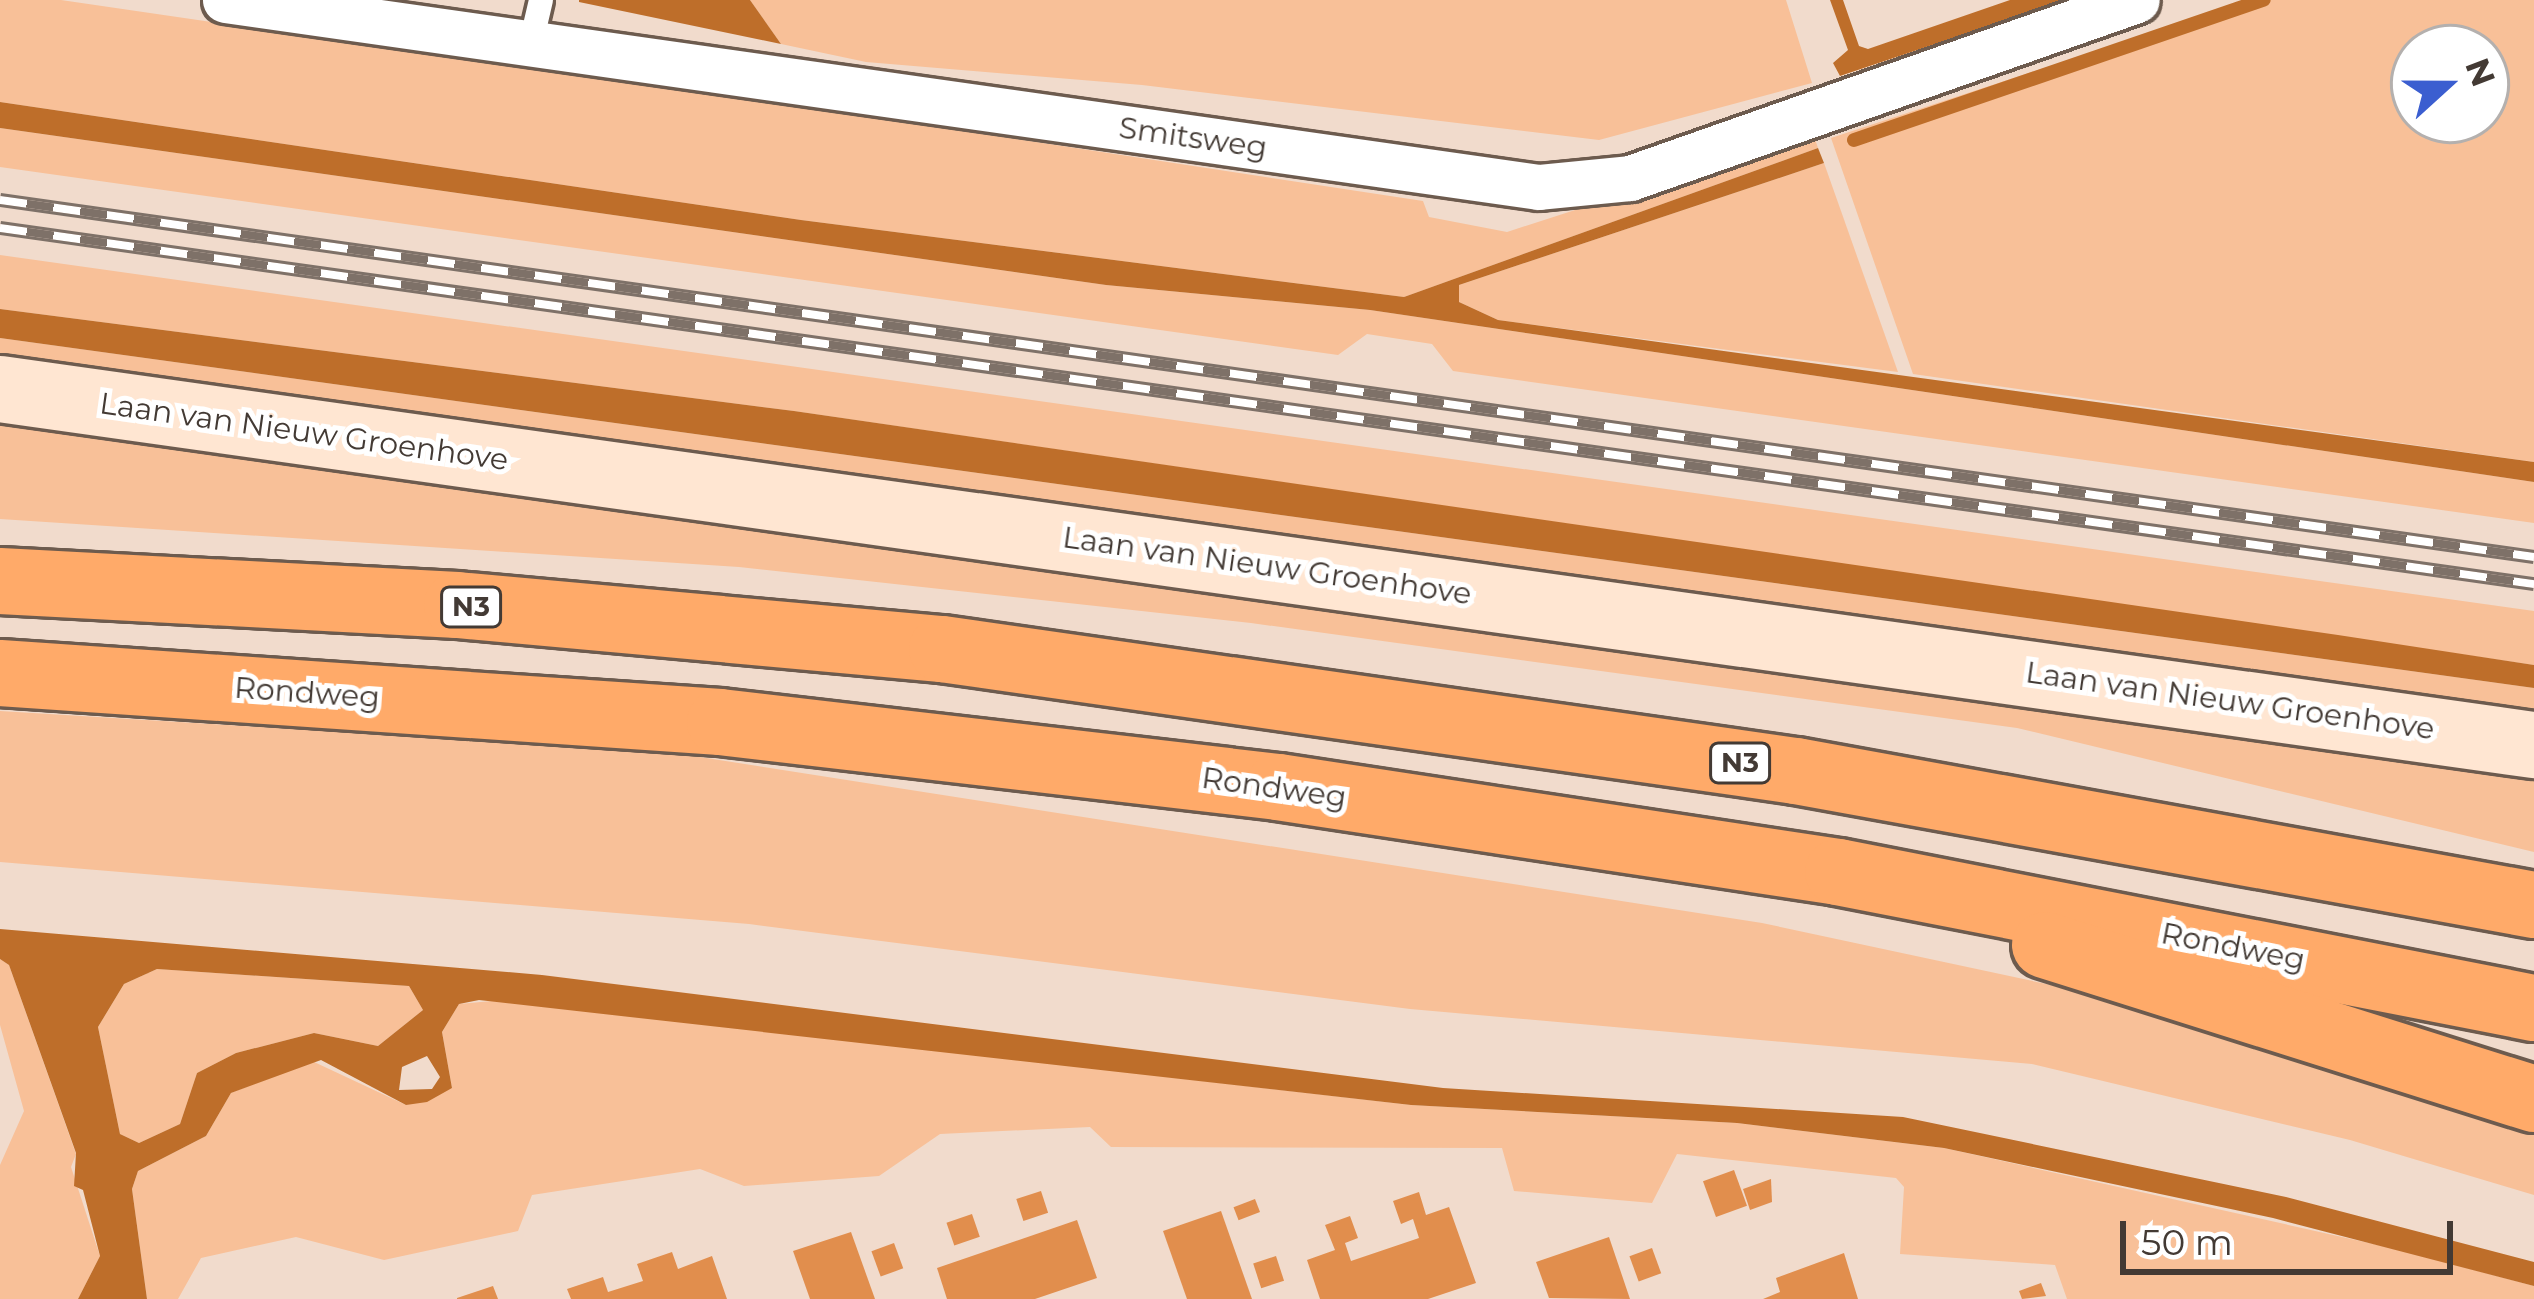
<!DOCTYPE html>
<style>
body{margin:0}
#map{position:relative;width:2534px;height:1299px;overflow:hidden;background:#f1dbcc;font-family:Montserrat,sans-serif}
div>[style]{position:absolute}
.green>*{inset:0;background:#f8c098}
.water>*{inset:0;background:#be6e2a}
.stream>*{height:14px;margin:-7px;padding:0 7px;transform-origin:7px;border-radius:7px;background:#be6e2a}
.building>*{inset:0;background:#e18e4d;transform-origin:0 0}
.roads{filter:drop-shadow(3px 0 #6d5b4e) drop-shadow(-3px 0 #6d5b4e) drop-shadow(0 3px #6d5b4e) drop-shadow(0 -3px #6d5b4e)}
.lane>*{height:24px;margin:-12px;padding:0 12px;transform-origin:12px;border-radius:12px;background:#fff}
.street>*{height:45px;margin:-22.5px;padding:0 22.5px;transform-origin:22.5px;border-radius:22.5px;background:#fff}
.secondary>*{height:66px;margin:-33px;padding:0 33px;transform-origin:33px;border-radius:33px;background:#ffe6d2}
.highway>*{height:66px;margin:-33px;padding:0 33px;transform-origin:33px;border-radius:33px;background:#ffaa69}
.rail>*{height:14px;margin-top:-7px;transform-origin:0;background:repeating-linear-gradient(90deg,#fff 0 27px,#7e7168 0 54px);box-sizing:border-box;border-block:3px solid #7e7168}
span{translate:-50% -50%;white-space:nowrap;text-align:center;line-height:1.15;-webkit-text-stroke:10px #fff;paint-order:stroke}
.shield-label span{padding:3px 9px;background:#fff;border:3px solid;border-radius:9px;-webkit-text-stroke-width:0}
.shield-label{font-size:27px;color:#433a34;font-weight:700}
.street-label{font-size:30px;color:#433a34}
.north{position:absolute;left:2390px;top:24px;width:120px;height:120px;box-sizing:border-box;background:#fff;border:3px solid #b4b0ae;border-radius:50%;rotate:69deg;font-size:33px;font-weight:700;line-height:48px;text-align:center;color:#433a34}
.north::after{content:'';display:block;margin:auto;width:42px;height:54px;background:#3b5ed0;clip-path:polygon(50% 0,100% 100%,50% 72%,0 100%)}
.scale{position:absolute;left:2120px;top:1221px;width:333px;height:54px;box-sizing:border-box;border:6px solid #433a34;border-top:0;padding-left:15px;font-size:36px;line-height:42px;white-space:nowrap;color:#433a34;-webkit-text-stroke:9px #fff;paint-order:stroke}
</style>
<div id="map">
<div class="green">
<div style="clip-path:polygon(0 0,61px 0,1023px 140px,1423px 201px,1429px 217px,1507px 232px,1813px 133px,1818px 148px,1404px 297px,801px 220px,0 102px)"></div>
<div style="clip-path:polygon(750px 0,1786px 0,1812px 83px,1599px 140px,1142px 85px,866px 62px,781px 44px)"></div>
<div style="clip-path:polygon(evenodd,2251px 0,2534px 0,2534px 462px,1913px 374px,1831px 138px,2251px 0,2486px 48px,2486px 120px,2414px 120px,2414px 48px,2486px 48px)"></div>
<div style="clip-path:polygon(0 128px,1106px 285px,1370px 310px,2534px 482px,2534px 523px,1453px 371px,1432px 344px,1367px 334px,1338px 355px,0 167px)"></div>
<div style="clip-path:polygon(1824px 163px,1898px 372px,1498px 320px,1459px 302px,1459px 285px)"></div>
<div style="clip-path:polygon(0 255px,2534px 611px,2534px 665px,794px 411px,0 309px)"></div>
<div style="clip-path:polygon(0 338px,2534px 688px,2534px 718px,0 361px)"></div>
<div style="clip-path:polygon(0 414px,2534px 770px,2534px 852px,2017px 728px,1251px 623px,739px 567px,0 519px)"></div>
<div style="clip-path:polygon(0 711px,668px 752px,1762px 923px,2051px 985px,2534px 1117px,2534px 1195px,2350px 1140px,2032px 1064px,1410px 1009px,749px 924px,0 862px)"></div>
<div style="clip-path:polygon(0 959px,9px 965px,76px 1154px,71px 1167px,100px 1256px,78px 1299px,0 1299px,0 1165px,24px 1111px,0 1025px)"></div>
<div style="clip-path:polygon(157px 969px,409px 986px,423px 1010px,378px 1046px,314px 1033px,236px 1053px,197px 1073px,180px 1124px,139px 1143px,120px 1134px,98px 1027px,124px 984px)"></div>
<div style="clip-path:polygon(503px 1000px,1411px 1105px,1737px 1123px,1944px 1148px,2396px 1249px,2534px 1286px,2534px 1299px,2067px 1299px,2055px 1265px,1900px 1254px,1904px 1187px,1896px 1178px,1677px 1154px,1652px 1203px,1514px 1191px,1502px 1148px,1111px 1147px,1090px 1127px,940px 1134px,879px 1176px,744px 1186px,700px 1169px,532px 1195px,518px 1231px,384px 1260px,296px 1237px,201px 1258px,178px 1299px,147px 1299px,132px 1189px,138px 1171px,206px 1136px,231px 1093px,312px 1061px,406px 1105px,452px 1088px,442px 1032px,459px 1004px)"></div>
</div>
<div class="water">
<div style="clip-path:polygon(579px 0,750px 0,781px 44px,579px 2px)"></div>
<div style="clip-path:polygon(1830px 0,1843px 0,1859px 46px,1868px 49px,2010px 0,2066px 0,1840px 76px,1833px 63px,1848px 50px)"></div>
<div style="clip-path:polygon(0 102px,801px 220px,1404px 297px,1818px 148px,1824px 163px,1459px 285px,1459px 302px,1498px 320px,2534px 462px,2534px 482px,1370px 310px,1106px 285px,0 128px)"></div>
<div style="clip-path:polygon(0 309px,794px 411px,2338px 635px,2534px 665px,2534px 688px,0 338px)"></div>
<div style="clip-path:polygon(evenodd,0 929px,542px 975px,1443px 1088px,1903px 1117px,2286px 1197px,2534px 1262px,2534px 1286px,2273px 1218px,1944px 1148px,1737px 1123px,1411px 1105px,479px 1000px,459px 1004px,442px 1032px,452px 1088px,427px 1102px,406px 1105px,321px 1060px,231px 1093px,206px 1136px,138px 1171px,132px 1189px,147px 1299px,78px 1299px,100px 1256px,83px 1190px,74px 1186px,76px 1153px,9px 965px,0 959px,0 929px,157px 969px,409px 986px,423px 1010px,378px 1046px,314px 1033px,236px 1053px,197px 1073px,180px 1124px,139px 1143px,120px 1134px,98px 1027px,124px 984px,157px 969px,0 929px,427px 1056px,440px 1077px,432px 1089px,399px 1090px,402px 1067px,427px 1056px)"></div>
</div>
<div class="stream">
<div style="left:1854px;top:140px;width:433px;rotate:-18.9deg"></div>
</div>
<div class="building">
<div style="left:1734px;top:1170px;width:38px;height:33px;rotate:70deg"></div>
<div style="clip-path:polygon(1771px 1179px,1772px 1202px,1750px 1210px,1743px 1189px)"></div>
<div style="left:1041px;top:1191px;width:23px;height:26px;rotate:72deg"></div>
<div style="clip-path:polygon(1419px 1192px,1426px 1215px,1449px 1207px,1476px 1283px,1428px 1299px,1320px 1299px,1307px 1260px,1335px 1250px,1325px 1225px,1350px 1216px,1358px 1238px,1345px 1243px,1351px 1261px,1419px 1238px,1413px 1219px,1401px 1224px,1393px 1201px)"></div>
<div style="left:1255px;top:1199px;width:14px;height:23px;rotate:69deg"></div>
<div style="clip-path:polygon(1221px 1211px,1252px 1299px,1187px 1299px,1163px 1231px)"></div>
<div style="left:972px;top:1214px;width:24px;height:27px;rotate:71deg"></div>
<div style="clip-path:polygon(1077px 1220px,1097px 1278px,1035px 1299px,947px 1299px,937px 1268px)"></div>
<div style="clip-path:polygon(851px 1232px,875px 1299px,810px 1299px,793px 1251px)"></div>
<div style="clip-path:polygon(1609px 1237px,1630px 1299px,1549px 1298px,1536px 1262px)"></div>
<div style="left:894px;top:1243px;width:27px;height:24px;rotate:70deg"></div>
<div style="left:1652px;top:1248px;width:27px;height:24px;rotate:70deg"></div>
<div style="clip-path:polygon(672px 1252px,678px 1269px,712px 1256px,727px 1299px,571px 1299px,567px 1289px,603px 1277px,608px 1292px,643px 1281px,637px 1264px)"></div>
<div style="clip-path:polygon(1844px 1253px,1858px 1299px,1763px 1299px,1780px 1292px,1776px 1278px)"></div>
<div style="left:1276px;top:1256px;width:26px;height:24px;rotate:72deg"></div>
<div style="clip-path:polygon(2041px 1283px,2046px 1296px,2022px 1299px,2019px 1291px)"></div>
<div style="clip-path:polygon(493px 1286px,498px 1299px,457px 1299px,457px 1298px)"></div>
</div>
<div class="roads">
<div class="lane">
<div style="left:531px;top:43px;width:44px;rotate:-76.9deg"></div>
</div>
<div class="street">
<div style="left:225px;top:0;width:1327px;rotate:8.1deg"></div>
<div style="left:1539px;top:187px;width:91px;rotate:-5.6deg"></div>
<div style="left:1630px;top:178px;width:537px;rotate:-19.35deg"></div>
</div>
<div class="secondary">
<div style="left:0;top:389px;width:2559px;rotate:8deg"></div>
</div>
<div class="highway">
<div style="left:0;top:581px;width:458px;rotate:3deg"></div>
<div style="left:457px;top:605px;width:487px;rotate:5.2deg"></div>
<div style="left:942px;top:649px;width:863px;rotate:8.13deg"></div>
<div style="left:1796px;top:771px;width:750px;rotate:10.29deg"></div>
<div style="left:0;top:673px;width:722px;rotate:3.89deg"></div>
<div style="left:720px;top:722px;width:562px;rotate:6.64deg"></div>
<div style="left:1278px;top:787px;width:566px;rotate:8.63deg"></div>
<div style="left:1838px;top:872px;width:709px;rotate:11.06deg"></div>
<div style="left:2045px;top:945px;width:513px;rotate:17.48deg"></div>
</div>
</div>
<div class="rail">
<div style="left:0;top:200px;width:2559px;rotate:8.02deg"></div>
<div style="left:0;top:228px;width:2559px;rotate:8deg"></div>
</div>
<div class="shield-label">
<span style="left:471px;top:607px">N3</span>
<span style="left:1740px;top:763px">N3</span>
</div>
<div class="street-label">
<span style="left:1193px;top:138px;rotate:8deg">Smitsweg</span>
<span style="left:304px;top:432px;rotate:8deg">Laan van Nieuw Groenhove</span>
<span style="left:1267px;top:566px;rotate:8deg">Laan van Nieuw Groenhove</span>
<span style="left:307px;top:693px;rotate:4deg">Rondweg</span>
<span style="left:2230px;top:701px;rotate:8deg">Laan van Nieuw Groenhove</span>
<span style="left:1274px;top:788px;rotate:8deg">Rondweg</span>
<span style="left:2233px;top:947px;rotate:11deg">Rondweg</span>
</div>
<div class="north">N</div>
<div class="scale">50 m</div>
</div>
